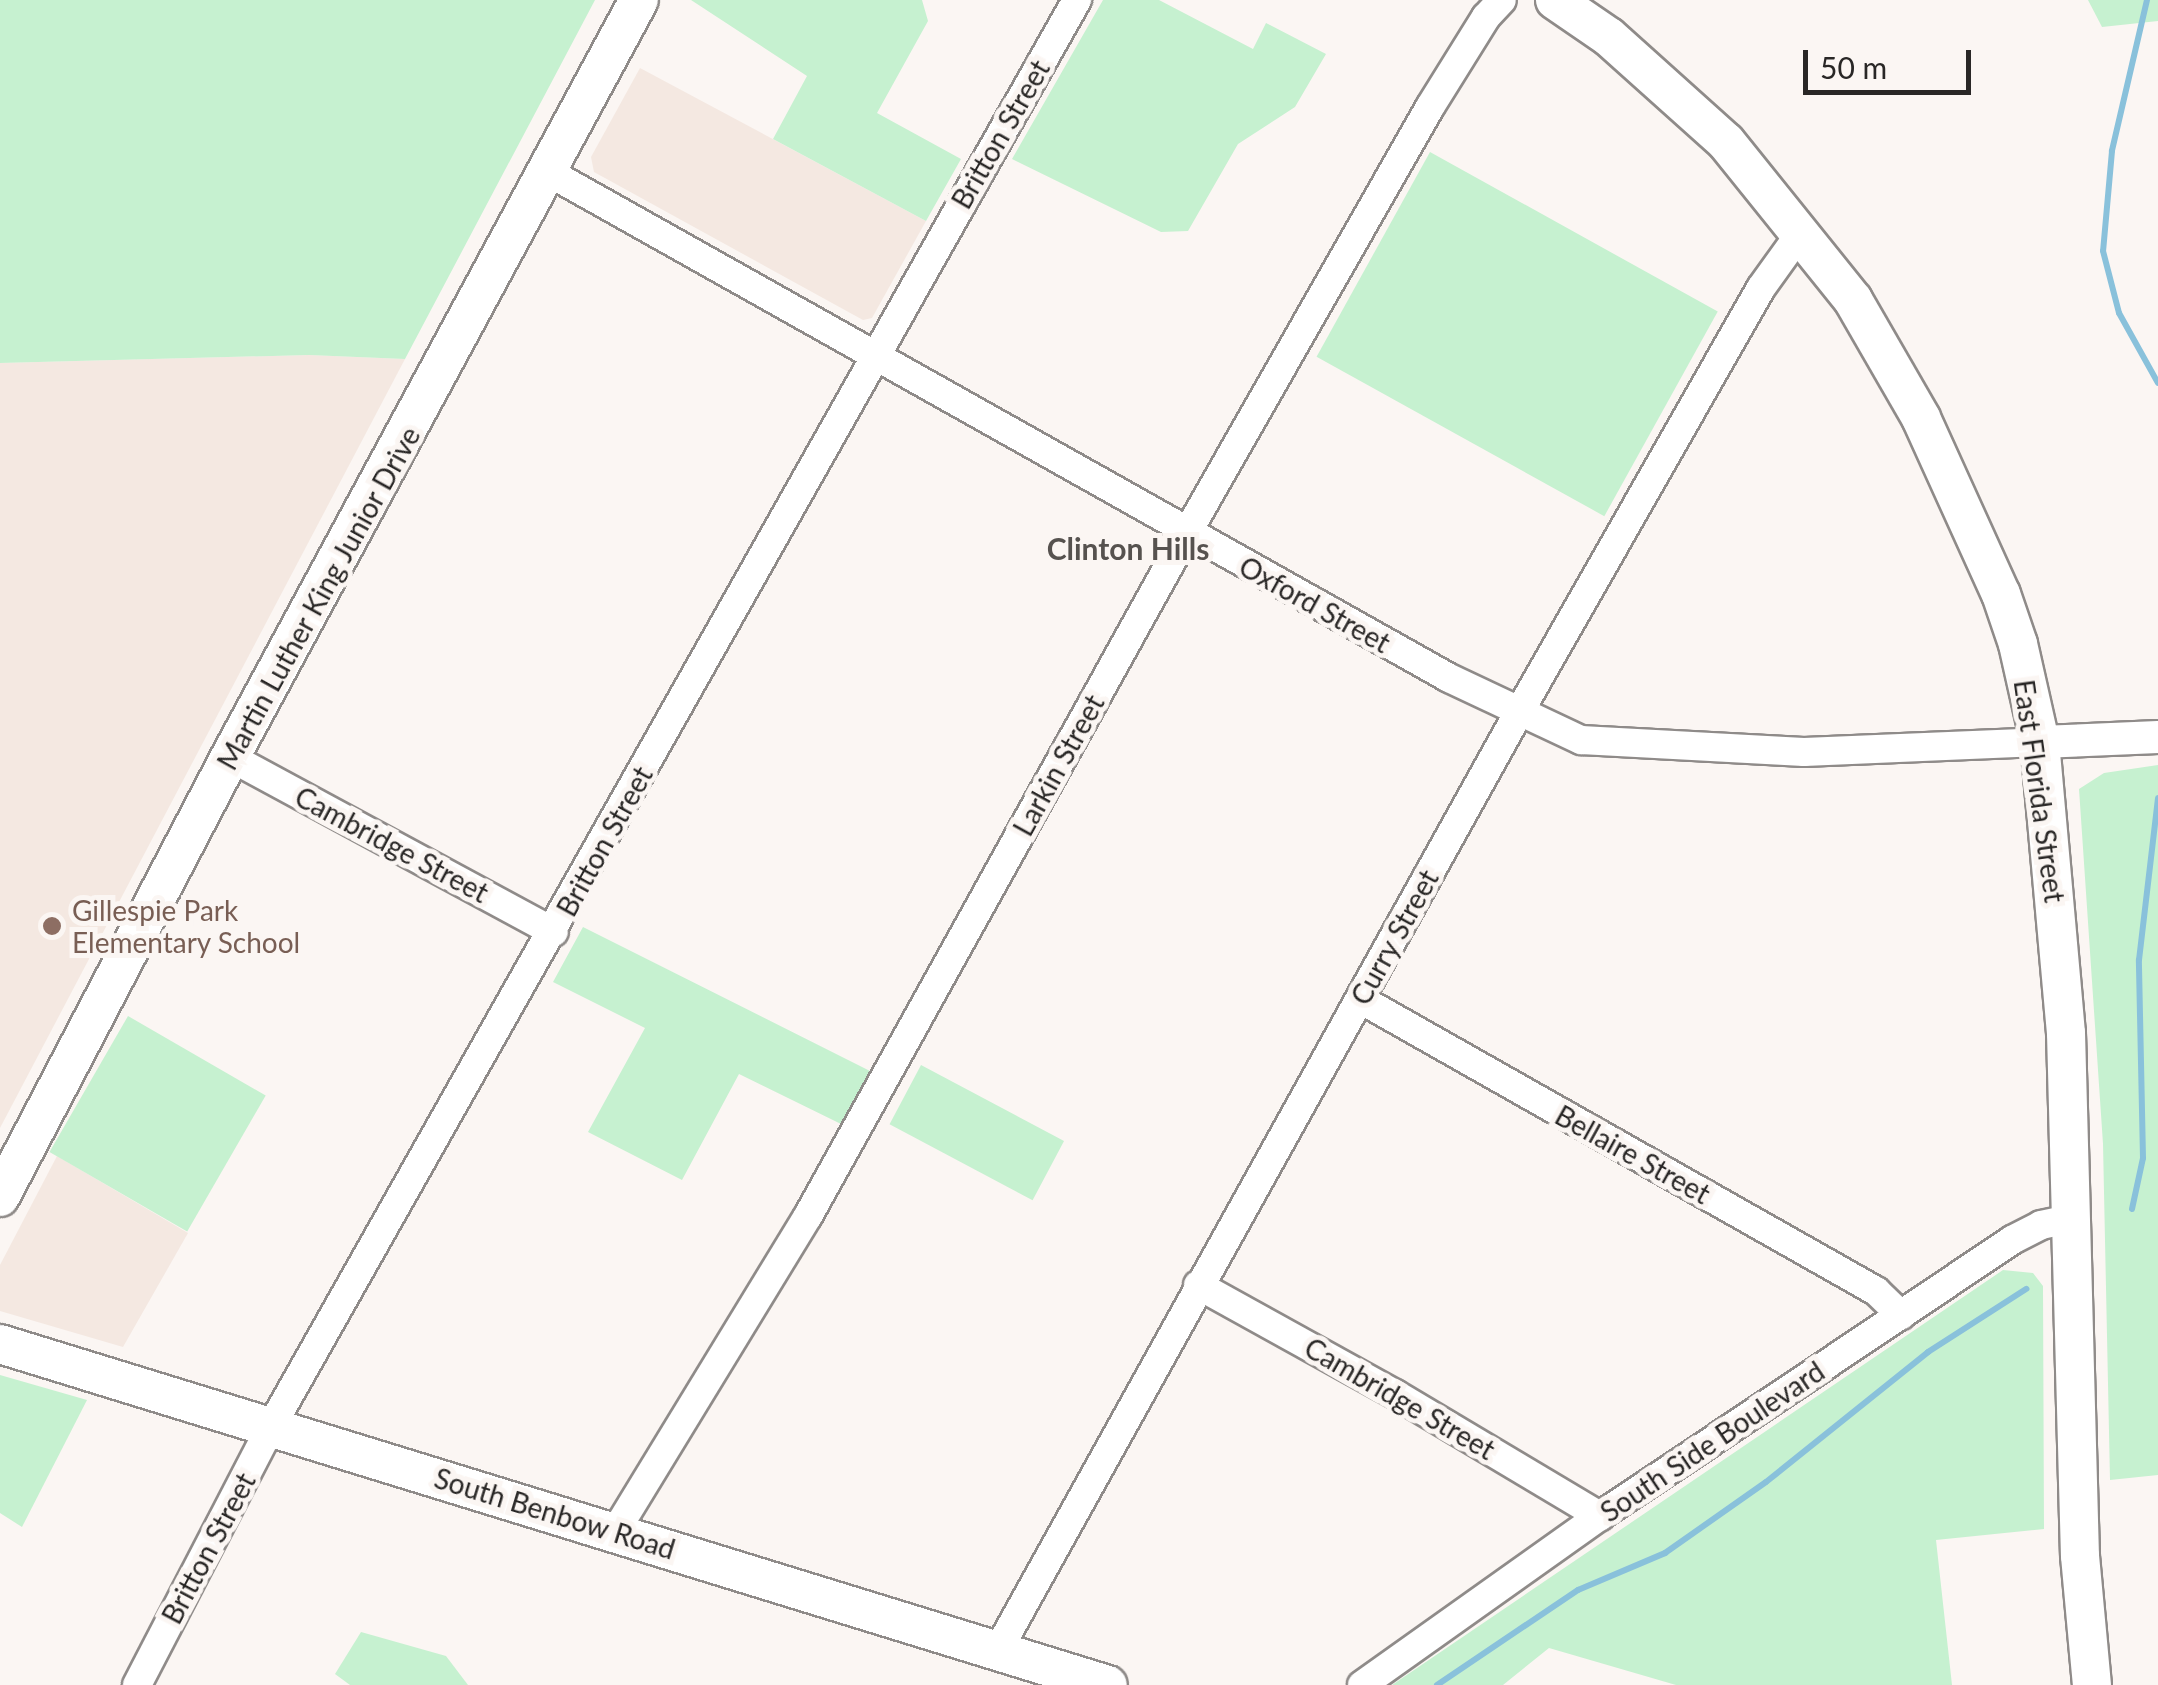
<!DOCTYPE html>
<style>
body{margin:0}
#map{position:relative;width:2158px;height:1685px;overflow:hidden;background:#fbf6f3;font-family:Lato,sans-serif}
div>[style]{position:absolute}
.built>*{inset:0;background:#f4e8e1}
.green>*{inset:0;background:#c6f1d0;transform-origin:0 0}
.stream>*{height:6px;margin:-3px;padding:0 3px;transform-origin:3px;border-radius:3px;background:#89c1db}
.roads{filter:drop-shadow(2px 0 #8f8b89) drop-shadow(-2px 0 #8f8b89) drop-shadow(0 2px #8f8b89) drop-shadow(0 -2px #8f8b89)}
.minor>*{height:28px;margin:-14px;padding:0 14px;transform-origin:14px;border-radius:14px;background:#fff}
.tertiary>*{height:32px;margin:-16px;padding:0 16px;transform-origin:16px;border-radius:16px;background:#fff}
.secondary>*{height:38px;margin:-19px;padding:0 19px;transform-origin:19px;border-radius:19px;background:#fff}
.dots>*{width:28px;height:28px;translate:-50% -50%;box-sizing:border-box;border:5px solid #fbf6f3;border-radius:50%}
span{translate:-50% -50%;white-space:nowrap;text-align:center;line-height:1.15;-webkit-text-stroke:10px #fbf6f3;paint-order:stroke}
.street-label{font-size:28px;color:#292726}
.education-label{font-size:28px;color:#785e54}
.left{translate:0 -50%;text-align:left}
.neighbourhood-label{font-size:30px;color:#56524f;font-weight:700}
.scale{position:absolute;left:1803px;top:50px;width:168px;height:45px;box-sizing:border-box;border:5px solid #292726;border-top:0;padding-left:12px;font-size:30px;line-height:35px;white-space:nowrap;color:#292726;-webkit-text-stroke:8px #fbf6f3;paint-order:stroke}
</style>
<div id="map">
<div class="built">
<div style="clip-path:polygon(640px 68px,926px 221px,872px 318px,863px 320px,594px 172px,591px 157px)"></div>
<div style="clip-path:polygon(309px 355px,405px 359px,0 1128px,0 363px)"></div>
<div style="clip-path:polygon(57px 1156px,188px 1233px,123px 1347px,0 1311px,0 1265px)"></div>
</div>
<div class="green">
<div style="clip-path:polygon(0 0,595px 0,405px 359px,309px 355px,0 363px)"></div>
<div style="clip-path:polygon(691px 0,922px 0,928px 21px,877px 113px,961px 159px,926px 221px,773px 139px,807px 76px)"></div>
<div style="clip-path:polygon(1103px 0,1159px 0,1253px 49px,1266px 23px,1326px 54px,1295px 107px,1238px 144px,1188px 231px,1161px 232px,1012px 159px)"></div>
<div style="clip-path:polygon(2088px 0,2158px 0,2158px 21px,2102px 27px)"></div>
<div style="left:1430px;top:152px;width:329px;height:234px;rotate:29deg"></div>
<div style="clip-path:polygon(2158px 765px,2158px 1475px,2110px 1480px,2103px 1144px,2079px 789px,2104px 773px)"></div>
<div style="clip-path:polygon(583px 927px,870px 1071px,841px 1124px,739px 1074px,682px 1180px,588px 1132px,645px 1028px,553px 982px)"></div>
<div style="left:128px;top:1016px;width:159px;height:157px;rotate:30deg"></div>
<div style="left:921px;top:1065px;width:162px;height:67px;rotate:28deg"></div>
<div style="clip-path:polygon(2003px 1270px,2033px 1273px,2043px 1286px,2044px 1529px,1936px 1540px,1952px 1685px,1676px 1685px,1549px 1648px,1503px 1685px,1392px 1685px)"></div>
<div style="clip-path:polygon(0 1375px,87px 1400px,22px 1527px,0 1513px)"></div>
<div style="clip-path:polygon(361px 1632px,446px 1656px,468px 1685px,350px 1685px,335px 1674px)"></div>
</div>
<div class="stream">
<div style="left:2147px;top:0;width:155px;rotate:103.1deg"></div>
<div style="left:2112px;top:151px;width:100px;rotate:95.1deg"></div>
<div style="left:2103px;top:251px;width:64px;rotate:75.5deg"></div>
<div style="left:2119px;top:313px;width:80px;rotate:60.9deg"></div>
<div style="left:2132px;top:1209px;width:52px;rotate:-77.8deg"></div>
<div style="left:2143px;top:1158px;width:198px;rotate:-91.2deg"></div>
<div style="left:2139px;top:960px;width:163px;rotate:-83.3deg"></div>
<div style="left:1437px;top:1685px;width:170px;rotate:-34deg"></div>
<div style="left:1578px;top:1590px;width:95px;rotate:-23deg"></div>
<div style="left:1665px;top:1553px;width:123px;rotate:-35.1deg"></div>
<div style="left:1766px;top:1482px;width:208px;rotate:-38.7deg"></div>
<div style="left:1928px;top:1352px;width:117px;rotate:-32.7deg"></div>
</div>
<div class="roads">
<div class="minor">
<div style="left:550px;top:173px;width:1031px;rotate:29.32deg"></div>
<div style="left:1449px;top:678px;width:146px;rotate:25.2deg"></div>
<div style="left:1581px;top:740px;width:223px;rotate:3.1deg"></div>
<div style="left:1804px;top:752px;width:236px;rotate:-2.4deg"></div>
<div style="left:230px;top:757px;width:368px;rotate:28.4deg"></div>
<div style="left:1360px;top:999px;width:593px;rotate:29.51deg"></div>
<div style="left:1876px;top:1291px;width:35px;rotate:44deg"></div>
<div style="left:1198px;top:1285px;width:225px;rotate:29deg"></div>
<div style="left:1395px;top:1394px;width:239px;rotate:30.8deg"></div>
<div style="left:615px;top:1532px;width:370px;rotate:-58.6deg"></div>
<div style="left:808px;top:1216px;width:781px;rotate:-60.97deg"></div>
<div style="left:1187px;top:533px;width:490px;rotate:-60.3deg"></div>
<div style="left:1430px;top:107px;width:106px;rotate:-58.1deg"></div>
<div style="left:1486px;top:17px;width:23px;rotate:-47deg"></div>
<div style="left:998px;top:1650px;width:1071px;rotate:-60.95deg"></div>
<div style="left:1518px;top:714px;width:490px;rotate:-60.3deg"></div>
<div style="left:1761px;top:288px;width:70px;rotate:-54.3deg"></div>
<div style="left:137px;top:1685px;width:293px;rotate:-62.6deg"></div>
<div style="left:272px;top:1425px;width:1637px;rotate:-60.54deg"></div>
<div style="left:1362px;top:1685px;width:292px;rotate:-35.4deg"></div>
<div style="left:1600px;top:1516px;width:496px;rotate:-33.8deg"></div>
<div style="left:2012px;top:1240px;width:33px;rotate:-27deg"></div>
<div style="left:2041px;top:1225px;width:33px;rotate:-12deg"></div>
</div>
<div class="tertiary">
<div style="left:2040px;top:742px;width:118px;rotate:-2.4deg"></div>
</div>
<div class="secondary">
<div style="left:1555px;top:0;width:65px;rotate:34.4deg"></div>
<div style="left:1609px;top:37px;width:157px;rotate:41.9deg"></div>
<div style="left:1726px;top:142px;width:203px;rotate:51.2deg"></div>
<div style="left:1853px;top:300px;width:136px;rotate:60deg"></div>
<div style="left:1921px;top:418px;width:193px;rotate:65.6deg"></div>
<div style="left:2001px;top:594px;width:53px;rotate:71.2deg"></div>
<div style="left:2018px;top:644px;width:100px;rotate:77.3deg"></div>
<div style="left:2040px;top:742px;width:292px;rotate:84.9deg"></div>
<div style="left:2066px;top:1033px;width:523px;rotate:88.47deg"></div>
<div style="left:2080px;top:1556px;width:130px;rotate:84.7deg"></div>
<div style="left:0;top:1197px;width:496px;rotate:-62.4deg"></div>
<div style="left:230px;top:757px;width:860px;rotate:-61.62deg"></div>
<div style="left:0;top:1344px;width:1159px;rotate:17.11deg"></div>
</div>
</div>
<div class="dots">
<div style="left:52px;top:926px;background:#8d6e63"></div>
</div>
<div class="street-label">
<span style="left:1000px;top:134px;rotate:-60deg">Britton Street</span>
<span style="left:318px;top:598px;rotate:-61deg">Martin Luther King Junior Drive</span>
<span style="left:1315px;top:604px;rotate:29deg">Oxford Street</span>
<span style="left:1058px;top:765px;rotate:-61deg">Larkin Street</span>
<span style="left:2040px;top:791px;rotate:82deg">East Florida Street</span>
<span style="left:604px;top:841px;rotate:-61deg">Britton Street</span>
<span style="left:392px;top:844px;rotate:28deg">Cambridge Street</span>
<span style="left:1394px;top:937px;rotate:-61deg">Curry Street</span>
<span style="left:1633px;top:1154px;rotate:29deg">Bellaire Street</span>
<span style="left:1400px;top:1398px;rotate:30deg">Cambridge Street</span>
<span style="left:1712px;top:1441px;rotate:-34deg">South Side Boulevard</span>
<span style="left:555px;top:1513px;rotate:17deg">South Benbow Road</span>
<span style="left:208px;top:1548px;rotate:-62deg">Britton Street</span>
</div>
<div class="education-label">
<span class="left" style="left:72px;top:926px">Gillespie Park<br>Elementary School</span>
</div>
<div class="neighbourhood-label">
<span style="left:1128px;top:548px">Clinton Hills</span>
</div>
<div class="scale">50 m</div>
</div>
